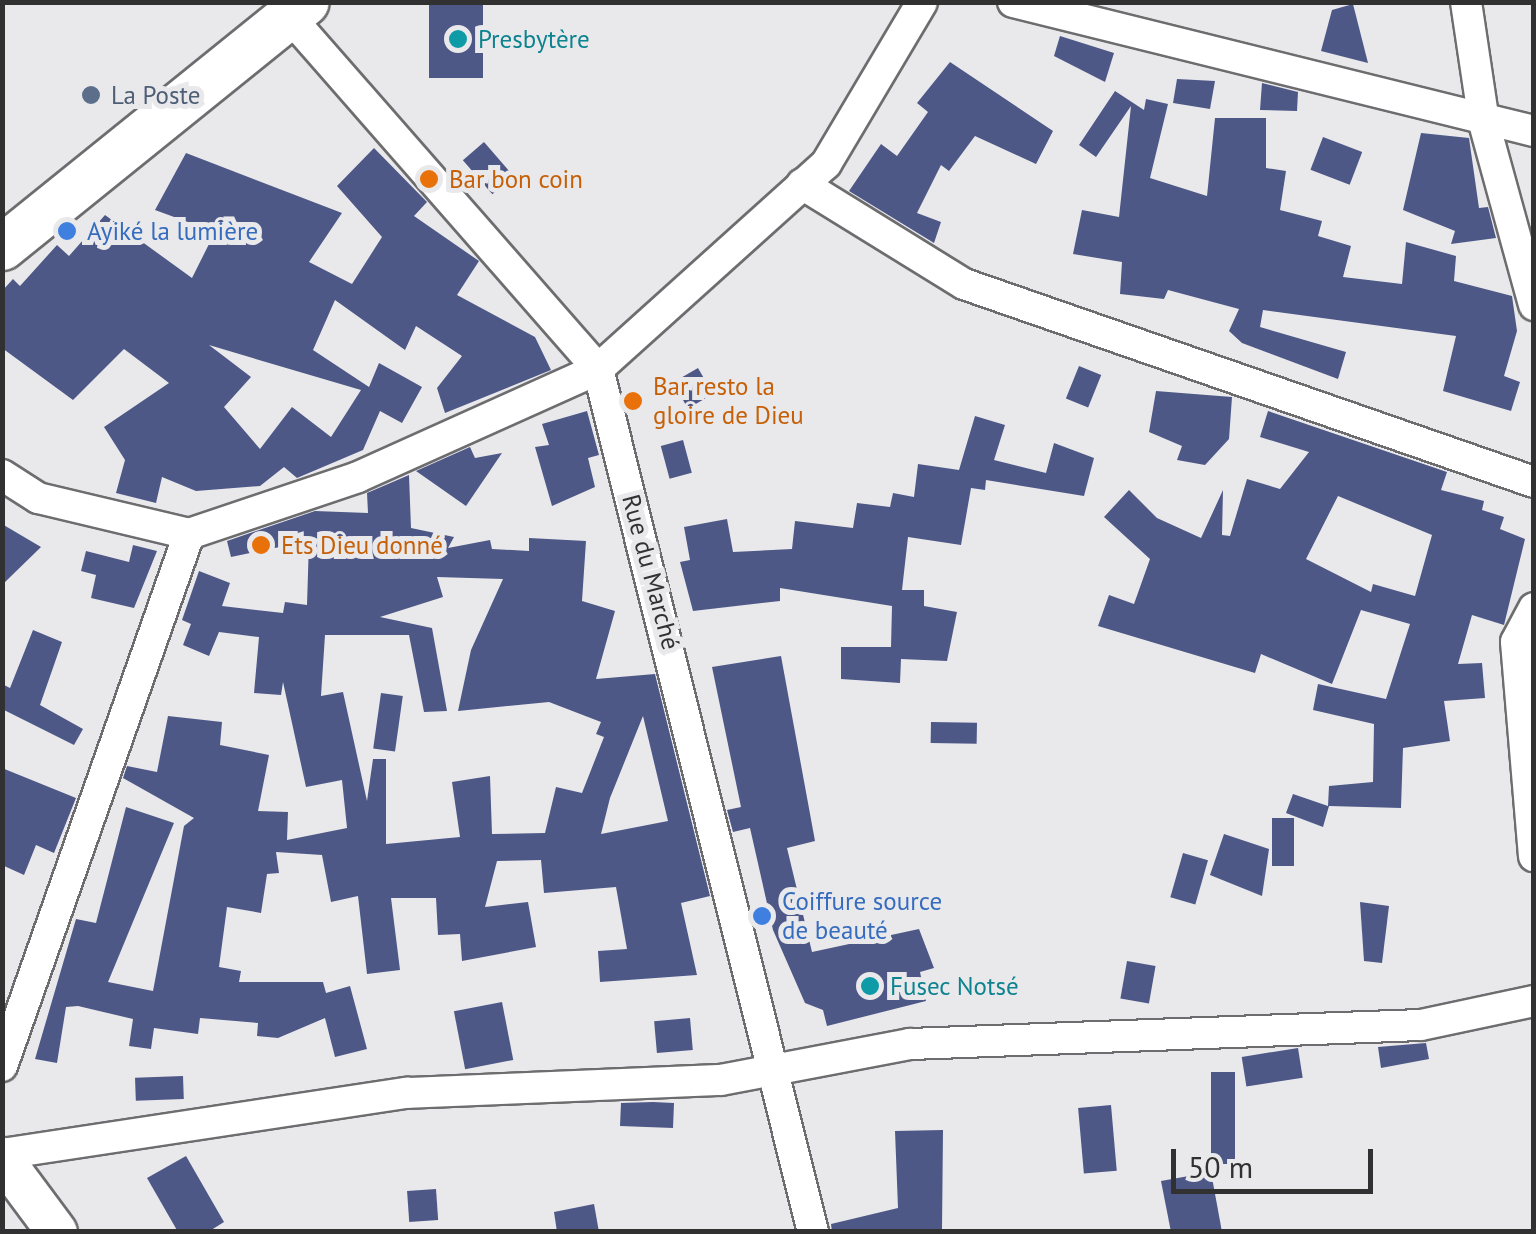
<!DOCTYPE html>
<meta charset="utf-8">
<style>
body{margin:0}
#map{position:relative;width:1536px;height:1234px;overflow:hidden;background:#e9e9ec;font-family:"PT Sans",sans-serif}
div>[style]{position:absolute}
.building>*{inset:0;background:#4e5887;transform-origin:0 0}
.roads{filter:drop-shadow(2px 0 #6d6d6f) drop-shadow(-2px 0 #6d6d6f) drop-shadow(0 2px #6d6d6f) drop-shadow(0 -2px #6d6d6f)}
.minor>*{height:30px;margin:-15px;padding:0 15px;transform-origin:15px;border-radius:15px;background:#fff}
.major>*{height:40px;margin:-20px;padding:0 20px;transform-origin:20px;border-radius:20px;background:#fff}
.highway>*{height:45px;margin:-22.5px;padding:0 22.5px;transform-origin:22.5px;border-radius:22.5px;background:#fff}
.dots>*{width:28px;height:28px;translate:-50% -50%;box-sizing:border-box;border:5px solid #e9e9ec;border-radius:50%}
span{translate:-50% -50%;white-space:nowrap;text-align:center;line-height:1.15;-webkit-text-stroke:10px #e9e9ec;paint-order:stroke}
.culture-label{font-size:25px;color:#0d838f}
.left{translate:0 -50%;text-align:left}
.service-label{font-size:25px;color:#4e5e75}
.food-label{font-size:25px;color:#c56008}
.shop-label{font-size:25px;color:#366cbe}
.street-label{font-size:25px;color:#313132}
.frame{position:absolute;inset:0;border:5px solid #313132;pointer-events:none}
.scale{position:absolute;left:1171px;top:1149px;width:202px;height:45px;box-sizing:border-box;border:5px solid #313132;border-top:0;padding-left:12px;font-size:30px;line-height:35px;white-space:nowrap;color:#313132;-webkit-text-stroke:8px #e9e9ec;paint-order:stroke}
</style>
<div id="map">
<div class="building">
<div style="left:429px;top:2px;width:54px;height:76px"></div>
<div style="clip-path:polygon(1353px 4px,1368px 63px,1321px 51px,1332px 10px)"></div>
<div style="clip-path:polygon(1060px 36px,1114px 53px,1105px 82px,1054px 56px)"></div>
<div style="clip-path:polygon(950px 62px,1053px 131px,1036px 164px,975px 136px,949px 171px,941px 165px,917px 213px,941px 222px,934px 243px,849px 191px,881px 144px,897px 156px,928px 112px,917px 103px)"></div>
<div style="clip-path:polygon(1177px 79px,1215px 81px,1210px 109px,1173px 103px)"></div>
<div style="clip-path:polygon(1262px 83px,1298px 92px,1297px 111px,1260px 110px)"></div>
<div style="clip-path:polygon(1115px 91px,1144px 110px,1146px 99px,1168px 104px,1150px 178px,1207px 196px,1215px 118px,1266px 118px,1266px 168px,1286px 171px,1280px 210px,1322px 221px,1318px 236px,1351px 246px,1343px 277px,1402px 284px,1406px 242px,1456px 256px,1454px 281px,1512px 296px,1517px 331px,1504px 376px,1520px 382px,1511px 411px,1443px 391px,1456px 336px,1263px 310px,1260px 327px,1346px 352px,1338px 379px,1242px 343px,1229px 331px,1239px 309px,1168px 290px,1164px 299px,1120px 294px,1122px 262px,1073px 254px,1082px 210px,1119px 217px,1131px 106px,1096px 157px,1079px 145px)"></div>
<div style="clip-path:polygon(1421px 133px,1469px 138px,1479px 208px,1488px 207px,1496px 238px,1451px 244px,1455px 231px,1403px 210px)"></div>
<div style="left:1323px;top:137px;width:42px;height:35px;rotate:21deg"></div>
<div style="left:484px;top:142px;width:45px;height:28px;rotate:49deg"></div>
<div style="clip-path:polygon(evenodd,374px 148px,427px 202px,414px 216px,479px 261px,457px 295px,535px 337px,551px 370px,445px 413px,437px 388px,462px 356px,416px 326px,405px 350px,335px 300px,313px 350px,369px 387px,379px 363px,422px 387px,402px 423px,380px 411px,363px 450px,297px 478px,284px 467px,260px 486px,196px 491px,162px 477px,156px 503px,116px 493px,125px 460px,104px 427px,169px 383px,124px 349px,73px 400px,2px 348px,2px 291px,13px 279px,20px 286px,57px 245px,69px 256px,105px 215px,192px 278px,215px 232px,155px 210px,186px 153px,342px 213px,309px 262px,352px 284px,382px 237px,337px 186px,374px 148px,209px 345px,259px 360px,361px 390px,331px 437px,292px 407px,260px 449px,224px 407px,251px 377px,209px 345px)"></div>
<div style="left:1079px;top:366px;width:24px;height:35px;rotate:22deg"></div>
<div style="left:698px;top:368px;width:30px;height:29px;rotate:60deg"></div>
<div style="clip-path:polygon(1156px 391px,1232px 397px,1229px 439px,1205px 465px,1177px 460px,1182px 446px,1149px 432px)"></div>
<div style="clip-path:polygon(587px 411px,599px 455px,588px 458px,595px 487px,552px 506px,535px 447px,549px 445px,542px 424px)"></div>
<div style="clip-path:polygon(evenodd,1268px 411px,1447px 472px,1441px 490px,1484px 501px,1482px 510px,1504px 517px,1500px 529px,1525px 539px,1504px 625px,1472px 615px,1458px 664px,1482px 663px,1485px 698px,1444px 701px,1450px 741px,1403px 748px,1401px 808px,1329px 806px,1323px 827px,1286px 813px,1293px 794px,1328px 806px,1329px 786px,1373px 782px,1374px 724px,1313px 710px,1318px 684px,1386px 699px,1410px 624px,1361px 610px,1332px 684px,1261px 654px,1255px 673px,1098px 626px,1109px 595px,1134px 604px,1150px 559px,1104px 517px,1129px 490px,1157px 518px,1201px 538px,1223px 490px,1222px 535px,1230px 536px,1247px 479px,1280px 489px,1309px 452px,1260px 437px,1268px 411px,1338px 496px,1432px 535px,1415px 596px,1373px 584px,1371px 592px,1306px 559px,1338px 496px)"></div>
<div style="clip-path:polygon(975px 416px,1005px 425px,994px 460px,1046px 473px,1054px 443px,1094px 458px,1084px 496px,986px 480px,985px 490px,971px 488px,961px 545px,908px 537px,902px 590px,924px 590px,924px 606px,957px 612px,947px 661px,901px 659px,900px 683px,841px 679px,841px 647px,891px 647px,892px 606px,780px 588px,780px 601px,693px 611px,680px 562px,690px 560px,684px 527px,727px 519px,733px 552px,792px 549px,795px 521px,853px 528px,857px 503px,890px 507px,893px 493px,914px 497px,918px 464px,959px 470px)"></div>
<div style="left:683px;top:440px;width:34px;height:23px;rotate:75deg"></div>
<div style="clip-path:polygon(470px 447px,475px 458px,502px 453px,466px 506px,416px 471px)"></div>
<div style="clip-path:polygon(evenodd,409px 475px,411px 528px,454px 537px,448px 548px,490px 540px,492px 549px,529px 551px,529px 538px,586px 541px,582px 601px,615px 611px,596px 679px,655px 674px,710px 896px,681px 903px,697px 975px,600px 982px,598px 951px,627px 949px,616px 887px,544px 893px,541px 860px,497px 861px,485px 907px,528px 902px,536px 947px,462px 961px,460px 934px,438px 935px,436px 898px,391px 898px,400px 970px,367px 974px,358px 896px,331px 902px,322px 855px,276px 852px,279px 873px,267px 874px,261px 913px,227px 907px,219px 967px,241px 971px,239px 982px,323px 982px,326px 993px,350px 986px,367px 1049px,335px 1057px,325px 1018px,278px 1038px,257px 1036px,258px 1023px,200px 1018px,198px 1034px,154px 1028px,151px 1049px,129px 1046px,133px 1019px,78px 1006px,66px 1007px,57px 1063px,35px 1059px,76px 919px,96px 923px,126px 807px,174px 823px,108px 982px,153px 991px,184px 826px,194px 818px,123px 778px,127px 766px,157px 772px,168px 716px,222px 722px,220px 745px,269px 755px,258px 811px,288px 812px,287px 840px,347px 828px,342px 780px,306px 787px,283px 682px,281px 695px,254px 693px,259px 637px,219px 632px,209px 656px,183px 645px,191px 624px,182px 620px,199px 571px,230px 583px,222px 606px,283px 613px,285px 602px,307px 605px,309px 541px,231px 557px,227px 541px,315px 511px,368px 513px,367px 493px,409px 475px,437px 577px,503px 579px,471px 650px,458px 711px,549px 702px,601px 722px,596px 734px,604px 737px,582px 793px,556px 787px,545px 833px,492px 834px,490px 776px,452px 782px,460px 837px,386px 844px,386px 759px,373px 759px,367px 801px,343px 692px,321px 696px,325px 635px,409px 635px,424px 712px,447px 711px,432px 628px,380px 617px,443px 597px,437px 577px,409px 475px,643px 716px,668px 821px,601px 834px,610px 798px,643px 716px)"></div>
<div style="clip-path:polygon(2px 524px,41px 547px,2px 585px)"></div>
<div style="clip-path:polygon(133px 545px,157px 551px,134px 608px,91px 598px,96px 575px,81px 571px,86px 551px,129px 562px)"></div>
<div style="clip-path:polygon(33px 630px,62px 642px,40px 705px,83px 729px,74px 745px,2px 709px,2px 684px,10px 688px)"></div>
<div style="clip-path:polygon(781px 656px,815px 841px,787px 848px,812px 952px,919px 929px,934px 968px,920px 972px,926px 1001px,827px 1026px,823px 1010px,805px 1003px,773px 930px,750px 828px,733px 832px,727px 810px,741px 807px,712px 667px)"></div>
<div style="left:381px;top:693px;width:22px;height:56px;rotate:8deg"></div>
<div style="left:931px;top:722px;width:46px;height:21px;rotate:1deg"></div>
<div style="clip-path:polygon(2px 768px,76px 798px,54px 853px,36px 845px,24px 875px,2px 865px)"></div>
<div style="left:1272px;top:818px;width:22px;height:48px"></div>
<div style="clip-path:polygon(1224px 834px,1269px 849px,1262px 896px,1210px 875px)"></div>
<div style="left:1183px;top:853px;width:26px;height:46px;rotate:16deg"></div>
<div style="clip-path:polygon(1360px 902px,1389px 906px,1382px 963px,1364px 961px)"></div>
<div style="left:1127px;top:961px;width:29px;height:38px;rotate:10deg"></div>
<div style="left:502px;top:1002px;width:59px;height:49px;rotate:79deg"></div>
<div style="left:690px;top:1018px;width:32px;height:36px;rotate:85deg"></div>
<div style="clip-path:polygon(1426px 1043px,1429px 1059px,1381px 1068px,1378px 1047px)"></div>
<div style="left:1298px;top:1048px;width:30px;height:57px;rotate:81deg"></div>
<div style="left:1211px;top:1072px;width:24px;height:92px"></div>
<div style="left:183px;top:1076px;width:23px;height:48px;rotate:88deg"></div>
<div style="clip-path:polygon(653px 1102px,674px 1103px,673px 1128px,620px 1126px,621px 1103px)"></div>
<div style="left:1111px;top:1105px;width:66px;height:33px;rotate:85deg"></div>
<div style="clip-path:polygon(943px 1130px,942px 1230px,832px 1232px,831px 1224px,898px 1208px,895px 1131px)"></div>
<div style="clip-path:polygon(186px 1156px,224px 1222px,208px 1232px,178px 1232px,147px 1178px)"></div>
<div style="clip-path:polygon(1211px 1172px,1222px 1232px,1171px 1232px,1161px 1181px)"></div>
<div style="left:436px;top:1189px;width:31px;height:29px;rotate:86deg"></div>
<div style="clip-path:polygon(594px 1204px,599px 1232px,557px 1232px,554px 1212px)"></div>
</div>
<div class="roads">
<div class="minor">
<div style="left:1013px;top:2px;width:537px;rotate:13.91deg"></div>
<div style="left:1466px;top:2px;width:122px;rotate:81.5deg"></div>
<div style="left:1484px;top:123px;width:189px;rotate:74.6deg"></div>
<div style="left:289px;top:16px;width:469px;rotate:48.8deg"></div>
<div style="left:598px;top:369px;width:889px;rotate:76.01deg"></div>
<div style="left:802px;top:184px;width:190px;rotate:31.7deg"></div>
<div style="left:964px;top:284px;width:603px;rotate:19.16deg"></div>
<div style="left:2px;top:475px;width:43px;rotate:32.6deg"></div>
<div style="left:38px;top:498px;width:155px;rotate:13.4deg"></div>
<div style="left:189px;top:534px;width:178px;rotate:-18.6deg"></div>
<div style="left:358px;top:477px;width:263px;rotate:-24.2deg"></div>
<div style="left:598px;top:369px;width:307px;rotate:-42deg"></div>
<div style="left:826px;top:164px;width:188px;rotate:-59.3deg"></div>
<div style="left:1534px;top:608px;width:38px;rotate:118deg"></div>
<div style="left:1516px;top:642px;width:215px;rotate:85.2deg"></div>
<div style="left:2px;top:1066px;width:564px;rotate:-70.63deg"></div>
<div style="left:2px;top:1154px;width:410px;rotate:-8.6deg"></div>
<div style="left:407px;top:1093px;width:314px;rotate:-2.4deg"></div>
<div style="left:721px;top:1080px;width:192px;rotate:-10.8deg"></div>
<div style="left:910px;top:1044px;width:511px;rotate:-2.13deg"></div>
<div style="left:1421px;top:1025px;width:116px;rotate:-12deg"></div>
</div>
<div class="major">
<div style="left:2px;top:1158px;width:92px;rotate:53.4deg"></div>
</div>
<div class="highway">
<div style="left:2px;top:247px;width:390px;rotate:-38.9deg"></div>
</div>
</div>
<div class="dots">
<div style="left:458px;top:39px;background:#0f9aa8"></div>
<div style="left:91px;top:95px;background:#5c6f8a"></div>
<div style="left:429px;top:179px;background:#e8710a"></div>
<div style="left:67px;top:231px;background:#3f7fe0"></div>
<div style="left:633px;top:401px;background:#e8710a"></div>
<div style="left:261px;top:545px;background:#e8710a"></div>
<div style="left:762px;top:916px;background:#3f7fe0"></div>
<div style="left:870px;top:986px;background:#0f9aa8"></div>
</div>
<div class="culture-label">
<span class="left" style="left:478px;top:39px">Presbytère</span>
<span class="left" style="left:890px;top:986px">Fusec Notsé</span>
</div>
<div class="service-label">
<span class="left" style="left:111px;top:95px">La Poste</span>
</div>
<div class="food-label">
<span class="left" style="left:449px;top:179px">Bar bon coin</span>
<span class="left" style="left:653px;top:401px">Bar resto la<br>gloire de Dieu</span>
<span class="left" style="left:281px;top:545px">Ets Dieu donné</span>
</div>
<div class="shop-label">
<span class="left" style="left:87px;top:231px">Ayiké la lumière</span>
<span class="left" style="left:782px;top:916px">Coiffure source<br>de beauté</span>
</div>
<div class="street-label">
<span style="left:651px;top:572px;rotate:75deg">Rue du Marché</span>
</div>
<div class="frame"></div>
<div class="scale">50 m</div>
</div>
